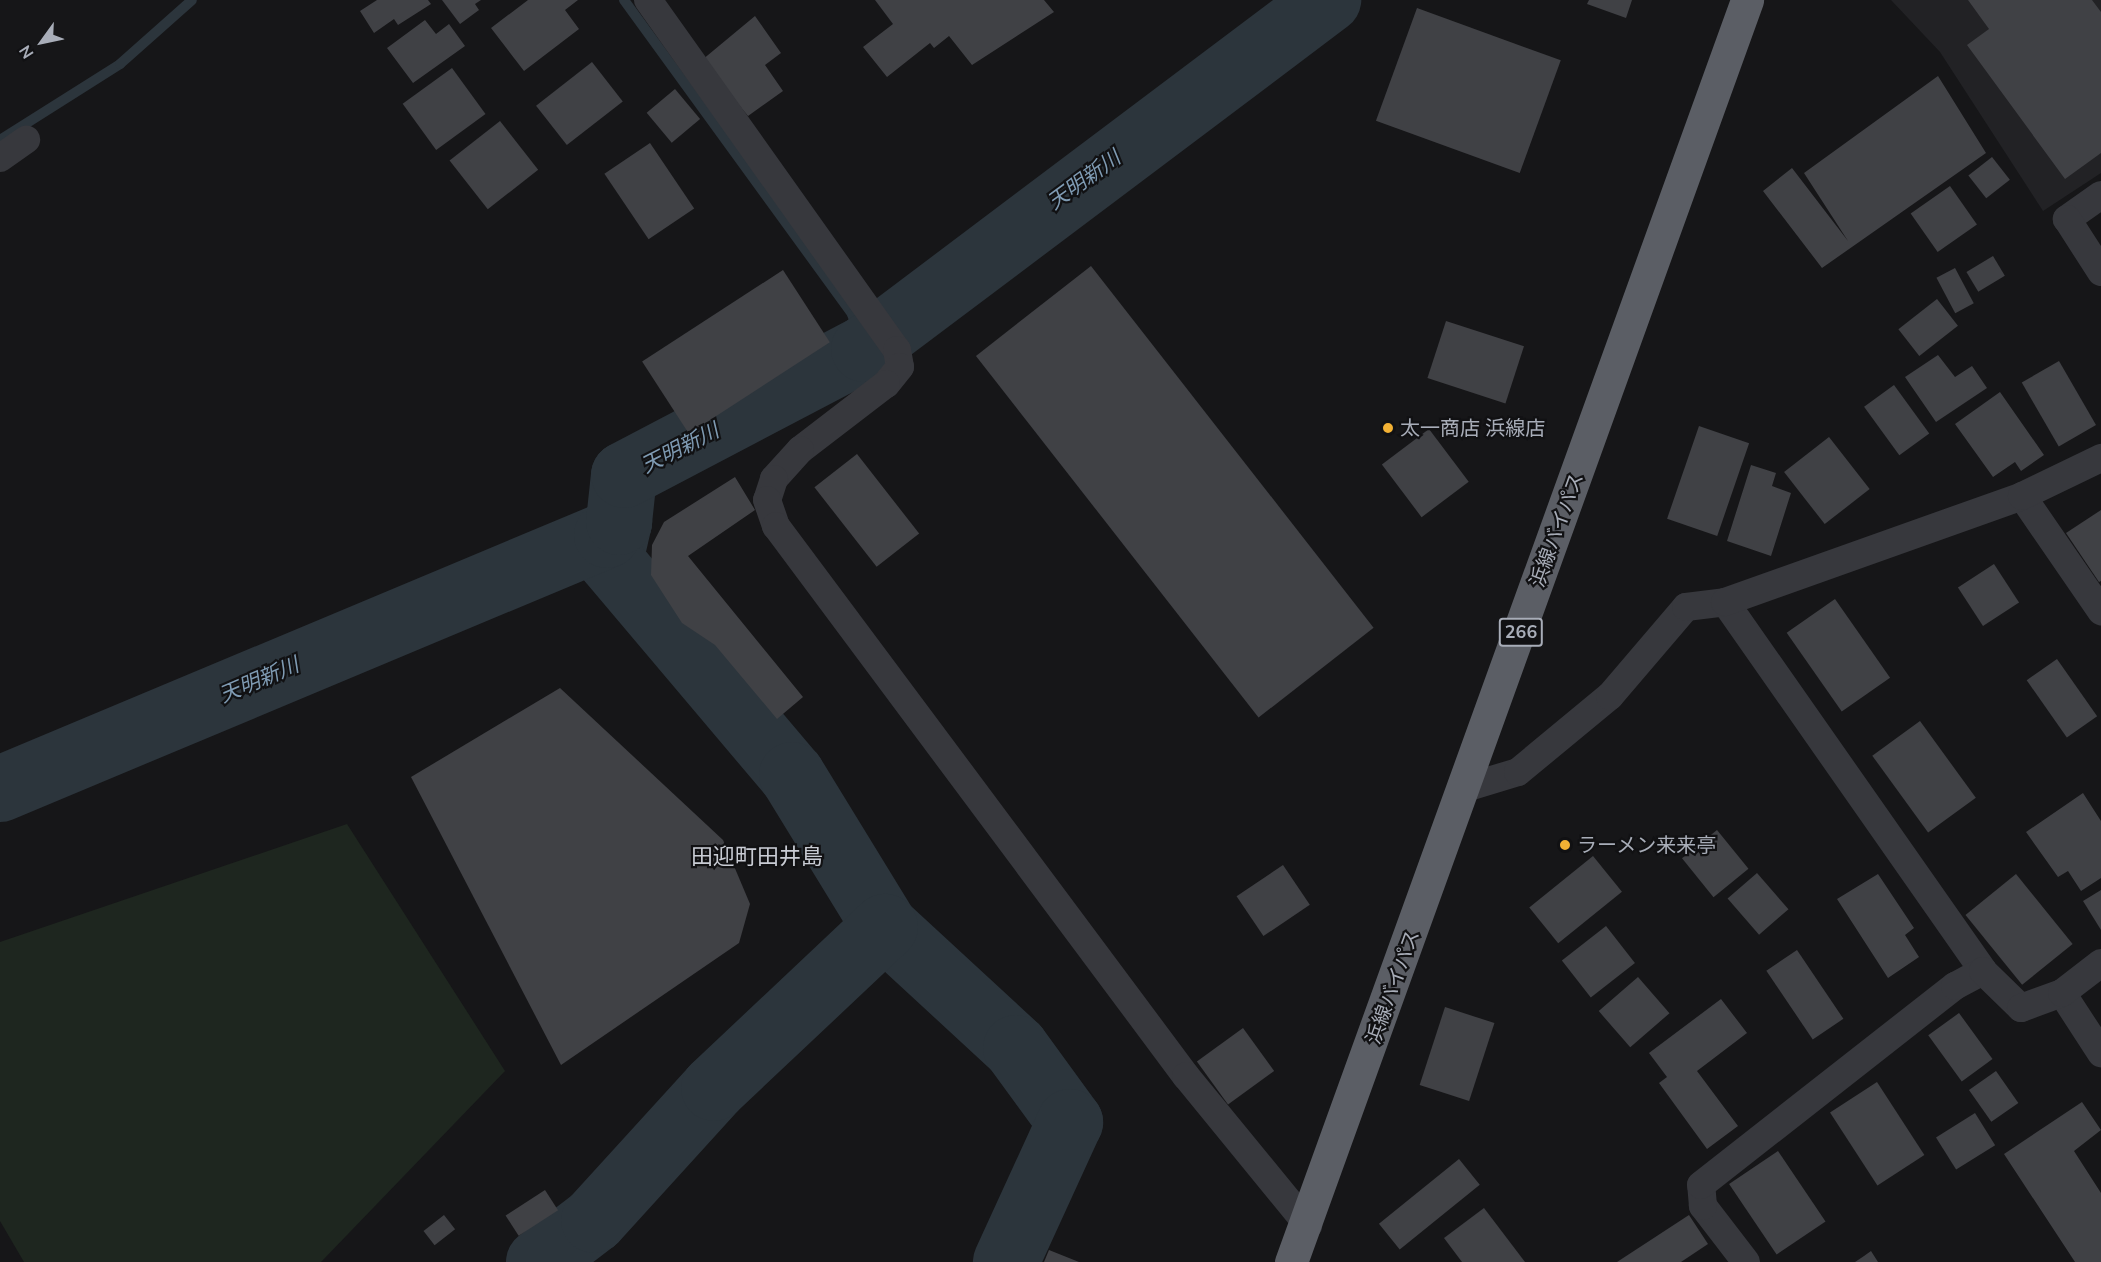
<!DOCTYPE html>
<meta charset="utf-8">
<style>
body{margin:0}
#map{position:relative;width:2101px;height:1262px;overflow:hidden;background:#161618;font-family:"Nunito Sans","Noto Sans JP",sans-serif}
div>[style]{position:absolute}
.built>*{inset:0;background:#222225}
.green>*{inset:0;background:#1e261f}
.stream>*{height:10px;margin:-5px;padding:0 5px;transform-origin:5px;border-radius:5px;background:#2c353c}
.river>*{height:66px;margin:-33px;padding:0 33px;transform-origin:33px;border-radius:33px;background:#2c353c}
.building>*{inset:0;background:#404145;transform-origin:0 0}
.minor>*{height:28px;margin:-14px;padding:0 14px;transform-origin:14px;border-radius:14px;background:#37383d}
.trunk>*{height:33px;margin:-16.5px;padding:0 16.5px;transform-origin:16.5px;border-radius:16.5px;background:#5b5e65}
.dots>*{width:16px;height:16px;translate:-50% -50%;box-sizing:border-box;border:3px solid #111113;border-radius:50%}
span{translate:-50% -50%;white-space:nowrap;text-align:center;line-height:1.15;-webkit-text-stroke:4.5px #111113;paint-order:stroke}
.shield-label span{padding:2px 4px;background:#111113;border:2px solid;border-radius:4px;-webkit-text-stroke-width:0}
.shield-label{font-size:18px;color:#a8adb8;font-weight:700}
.poi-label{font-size:20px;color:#a8adb8}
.left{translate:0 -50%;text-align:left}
.street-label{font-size:20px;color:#a8adb8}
.water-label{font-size:21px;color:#7f9bb3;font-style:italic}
.quarter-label{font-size:22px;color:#c9ccd4}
.north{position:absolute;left:12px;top:12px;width:60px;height:60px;-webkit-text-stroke:4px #111113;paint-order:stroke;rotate:237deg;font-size:16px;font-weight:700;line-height:24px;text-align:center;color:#a8adb8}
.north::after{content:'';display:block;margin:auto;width:21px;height:27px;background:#a8adb8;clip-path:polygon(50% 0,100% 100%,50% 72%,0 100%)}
</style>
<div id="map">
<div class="built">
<div style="clip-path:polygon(1891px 0,2101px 0,2101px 173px,2043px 211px,1940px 52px)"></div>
</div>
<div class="green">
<div style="clip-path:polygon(347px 824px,505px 1071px,321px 1262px,24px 1262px,0 1221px,0 942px)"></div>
</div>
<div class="stream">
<div style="left:624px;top:0;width:388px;rotate:54deg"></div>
<div style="left:852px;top:314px;width:37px;rotate:71deg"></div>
<div style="left:0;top:140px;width:142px;rotate:-32.3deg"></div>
<div style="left:120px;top:64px;width:96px;rotate:-41.6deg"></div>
</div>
<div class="river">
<div style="left:619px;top:522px;width:39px;rotate:103deg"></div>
<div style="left:610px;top:560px;width:282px;rotate:49.8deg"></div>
<div style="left:792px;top:775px;width:178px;rotate:58.5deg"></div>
<div style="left:885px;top:927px;width:178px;rotate:42.7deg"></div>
<div style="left:1016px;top:1048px;width:92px;rotate:53.9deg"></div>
<div style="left:1070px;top:1122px;width:154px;rotate:114.6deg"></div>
<div style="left:0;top:789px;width:658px;rotate:-22.71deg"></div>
<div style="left:607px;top:535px;width:18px;rotate:-47deg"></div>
<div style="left:619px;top:522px;width:47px;rotate:-83.9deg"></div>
<div style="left:624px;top:475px;width:271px;rotate:-27.7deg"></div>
<div style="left:864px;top:349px;width:581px;rotate:-36.95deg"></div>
<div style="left:539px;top:1262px;width:69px;rotate:-37.4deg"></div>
<div style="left:594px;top:1220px;width:178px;rotate:-47.7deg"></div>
<div style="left:714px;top:1088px;width:235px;rotate:-43.3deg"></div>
</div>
<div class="building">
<div style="clip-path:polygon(377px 0,428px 0,431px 4px,398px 25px,394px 19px,374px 33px,360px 11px)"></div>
<div style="clip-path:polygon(442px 0,481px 0,475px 4px,479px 10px,460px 24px)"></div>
<div style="clip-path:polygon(528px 0,578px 0,565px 10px,579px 29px,524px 71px,491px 28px)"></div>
<div style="clip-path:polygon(875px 0,1044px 0,1054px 12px,972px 65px,949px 36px,934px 48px,930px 43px,887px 77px,863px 47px,893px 24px)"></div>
<div style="clip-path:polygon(1589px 0,1632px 0,1626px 18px,1587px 4px)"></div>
<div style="clip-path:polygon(1968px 0,2092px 0,2101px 12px,2101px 153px,2065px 179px,1967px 45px,1989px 29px)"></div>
<div style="left:1417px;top:8px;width:153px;height:120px;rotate:20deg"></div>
<div style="clip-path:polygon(755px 16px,781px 53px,765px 65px,783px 91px,748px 116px,702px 60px)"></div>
<div style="clip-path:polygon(425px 20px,436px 34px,449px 24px,465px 46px,413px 83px,387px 48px)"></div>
<div style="left:592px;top:62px;width:50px;height:71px;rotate:52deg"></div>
<div style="left:452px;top:68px;width:57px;height:61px;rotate:54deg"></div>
<div style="clip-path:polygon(1938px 76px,1986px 153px,1822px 268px,1763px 191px,1792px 168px,1848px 241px,1804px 173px)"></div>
<div style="left:675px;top:89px;width:39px;height:37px;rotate:50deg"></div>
<div style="left:500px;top:121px;width:62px;height:64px;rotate:52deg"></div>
<div style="left:650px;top:143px;width:79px;height:55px;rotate:56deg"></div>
<div style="left:1992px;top:157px;width:29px;height:30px;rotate:52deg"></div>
<div style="left:1950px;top:186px;width:47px;height:48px;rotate:55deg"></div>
<div style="left:1993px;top:256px;width:23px;height:31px;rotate:59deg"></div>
<div style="left:1091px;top:266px;width:459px;height:146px;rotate:52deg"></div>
<div style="left:1955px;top:268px;width:40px;height:21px;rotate:62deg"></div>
<div style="left:783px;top:270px;width:86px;height:168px;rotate:57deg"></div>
<div style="left:1937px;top:299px;width:34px;height:49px;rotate:52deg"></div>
<div style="left:1446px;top:321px;width:82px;height:60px;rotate:18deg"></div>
<div style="clip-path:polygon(1938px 355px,1955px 377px,1972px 366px,1987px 388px,1936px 422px,1905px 377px)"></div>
<div style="left:2059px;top:361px;width:74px;height:43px;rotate:60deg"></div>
<div style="left:1894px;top:385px;width:60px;height:37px;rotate:54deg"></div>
<div style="clip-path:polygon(2000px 392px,2044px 455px,2021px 471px,2015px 462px,1993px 477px,1955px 424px)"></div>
<div style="left:1699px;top:426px;width:53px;height:98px;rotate:19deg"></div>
<div style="left:1429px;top:429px;width:66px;height:59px;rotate:53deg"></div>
<div style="left:1829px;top:437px;width:66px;height:57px;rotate:52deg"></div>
<div style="left:857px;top:454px;width:101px;height:54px;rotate:52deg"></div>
<div style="clip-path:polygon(1751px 465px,1776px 473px,1772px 486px,1791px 493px,1771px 556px,1727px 541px)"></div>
<div style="clip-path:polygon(735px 477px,755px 510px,688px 556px,803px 697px,777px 719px,715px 645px,682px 623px,651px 575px,652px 545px,664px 522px)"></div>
<div style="clip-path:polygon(2101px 510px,2101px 581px,2099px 582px,2066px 533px)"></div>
<div style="left:1994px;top:564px;width:46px;height:43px;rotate:57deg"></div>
<div style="left:1835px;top:599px;width:96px;height:59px;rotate:55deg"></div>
<div style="left:2057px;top:659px;width:70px;height:37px;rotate:55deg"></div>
<div style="clip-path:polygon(560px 688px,723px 840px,750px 904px,739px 943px,561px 1065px,411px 777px)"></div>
<div style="left:1920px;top:721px;width:95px;height:59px;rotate:54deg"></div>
<div style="clip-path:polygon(2083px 793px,2101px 821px,2101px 878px,2081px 891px,2068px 871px,2058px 877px,2026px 832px)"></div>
<div style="left:1717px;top:830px;width:50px;height:45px;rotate:51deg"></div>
<div style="left:1593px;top:856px;width:46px;height:82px;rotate:51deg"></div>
<div style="left:1283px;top:865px;width:48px;height:56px;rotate:56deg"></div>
<div style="left:1757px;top:873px;width:48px;height:39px;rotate:49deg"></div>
<div style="clip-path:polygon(1878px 874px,1914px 928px,1905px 935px,1919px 957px,1888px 978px,1837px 899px)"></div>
<div style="left:2016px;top:874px;width:90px;height:65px;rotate:51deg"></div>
<div style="clip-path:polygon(2101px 890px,2101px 930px,2083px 901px)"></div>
<div style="left:1606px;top:926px;width:47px;height:56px;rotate:52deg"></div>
<div style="left:1797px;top:950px;width:83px;height:37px;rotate:56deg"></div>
<div style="left:1638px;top:977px;width:48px;height:52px;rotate:49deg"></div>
<div style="clip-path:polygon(1721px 999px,1747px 1033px,1697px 1071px,1738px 1126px,1707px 1149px,1659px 1083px,1667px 1077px,1649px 1053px)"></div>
<div style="left:1445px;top:1007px;width:52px;height:82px;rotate:18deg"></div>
<div style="left:1959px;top:1013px;width:57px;height:38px;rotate:54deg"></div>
<div style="left:1243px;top:1028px;width:53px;height:57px;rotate:54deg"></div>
<div style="left:1996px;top:1071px;width:39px;height:33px;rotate:55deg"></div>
<div style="left:1877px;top:1082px;width:87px;height:56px;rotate:57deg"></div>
<div style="clip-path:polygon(2082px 1102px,2101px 1130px,2074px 1151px,2101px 1193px,2101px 1262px,2075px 1262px,2004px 1154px)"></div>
<div style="left:1975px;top:1113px;width:38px;height:46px;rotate:58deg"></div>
<div style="left:1778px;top:1151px;width:85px;height:59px;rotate:56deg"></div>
<div style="left:1459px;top:1159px;width:33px;height:103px;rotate:51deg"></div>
<div style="left:545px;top:1190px;width:24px;height:47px;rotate:57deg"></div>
<div style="clip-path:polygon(1484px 1208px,1525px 1262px,1462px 1262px,1444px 1238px)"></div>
<div style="left:444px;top:1215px;width:18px;height:26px;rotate:52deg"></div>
<div style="clip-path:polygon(1689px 1215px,1708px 1244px,1681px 1262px,1617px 1262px)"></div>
<div style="clip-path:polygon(1049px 1250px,1079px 1262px,1044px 1262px)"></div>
<div style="clip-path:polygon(1871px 1251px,1878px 1262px,1855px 1262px,1864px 1256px)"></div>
</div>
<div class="minor">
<div style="left:648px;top:0;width:430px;rotate:54.6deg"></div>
<div style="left:897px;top:350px;width:17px;rotate:80deg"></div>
<div style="left:900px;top:367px;width:22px;rotate:129deg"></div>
<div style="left:886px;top:384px;width:108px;rotate:142.5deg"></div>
<div style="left:800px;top:450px;width:39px;rotate:132deg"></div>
<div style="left:774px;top:479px;width:22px;rotate:108deg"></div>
<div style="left:767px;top:500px;width:28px;rotate:71deg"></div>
<div style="left:776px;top:526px;width:686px;rotate:53.3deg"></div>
<div style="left:1186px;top:1076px;width:193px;rotate:50.7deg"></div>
<div style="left:0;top:158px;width:32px;rotate:-35deg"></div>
<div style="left:2101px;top:195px;width:42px;rotate:144.8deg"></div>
<div style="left:2067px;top:219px;width:63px;rotate:57.3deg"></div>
<div style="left:2022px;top:496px;width:140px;rotate:55.5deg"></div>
<div style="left:1725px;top:602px;width:450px;rotate:55deg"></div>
<div style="left:1465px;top:788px;width:55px;rotate:-16.8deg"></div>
<div style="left:1518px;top:772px;width:119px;rotate:-39.6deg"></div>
<div style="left:1610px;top:696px;width:117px;rotate:-49.5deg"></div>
<div style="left:1686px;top:607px;width:39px;rotate:-7deg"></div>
<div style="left:1725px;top:602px;width:315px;rotate:-19.6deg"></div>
<div style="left:2022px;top:496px;width:88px;rotate:-25.7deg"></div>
<div style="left:2062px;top:993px;width:72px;rotate:57deg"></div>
<div style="left:1746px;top:1262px;width:71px;rotate:-127.5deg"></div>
<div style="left:1703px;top:1206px;width:21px;rotate:-95deg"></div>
<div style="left:1701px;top:1185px;width:323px;rotate:-38.1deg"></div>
<div style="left:1955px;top:986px;width:32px;rotate:-28deg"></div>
<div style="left:1983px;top:971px;width:53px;rotate:44.2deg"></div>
<div style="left:2021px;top:1008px;width:44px;rotate:-20.1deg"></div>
<div style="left:2062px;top:993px;width:49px;rotate:-37.6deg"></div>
</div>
<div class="trunk">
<div style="left:1291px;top:1262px;width:1342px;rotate:-70.13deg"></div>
</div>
<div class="dots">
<div style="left:1388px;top:428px;background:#f2b134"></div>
<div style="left:1565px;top:845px;background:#f2b134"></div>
</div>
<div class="shield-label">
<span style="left:1521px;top:632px">266</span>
</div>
<div class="poi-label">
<span class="left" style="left:1400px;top:428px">太一商店 浜線店</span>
<span class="left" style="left:1577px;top:845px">ラーメン来来亭</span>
</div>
<div class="street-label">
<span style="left:1557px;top:530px;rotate:-70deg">浜線バイパス</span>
<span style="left:1393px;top:987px;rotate:-70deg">浜線バイパス</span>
</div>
<div class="water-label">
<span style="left:1084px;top:180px;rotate:-36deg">天明新川</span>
<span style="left:680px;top:448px;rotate:-27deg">天明新川</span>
<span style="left:259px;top:680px;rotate:-23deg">天明新川</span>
</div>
<div class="quarter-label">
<span style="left:757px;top:858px">田迎町田井島</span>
</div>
<div class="north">N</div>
</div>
